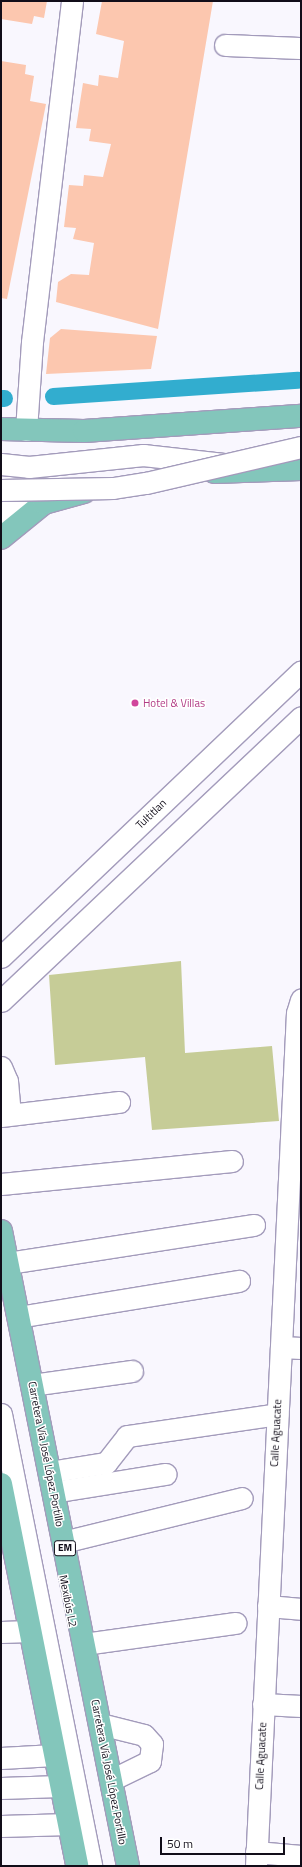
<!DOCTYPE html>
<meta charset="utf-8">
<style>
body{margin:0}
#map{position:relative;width:302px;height:1867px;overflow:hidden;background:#f9f7fe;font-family:"Titillium Web",sans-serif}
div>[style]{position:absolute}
.green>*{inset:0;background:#c6cc97}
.canal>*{height:17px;margin:-8.5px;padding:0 8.5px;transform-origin:8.5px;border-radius:8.5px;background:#32adcf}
.building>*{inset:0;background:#fcc7af}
.roads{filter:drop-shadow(1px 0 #a39bbb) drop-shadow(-1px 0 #a39bbb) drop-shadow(0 1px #a39bbb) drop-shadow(0 -1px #a39bbb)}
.minor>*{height:21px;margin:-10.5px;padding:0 10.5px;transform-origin:10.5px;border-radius:10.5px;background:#fff}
.major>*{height:22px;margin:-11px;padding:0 11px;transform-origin:11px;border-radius:11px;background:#83c6bb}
.bridges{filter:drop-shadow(1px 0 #a39bbb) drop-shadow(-1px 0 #a39bbb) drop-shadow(0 1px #a39bbb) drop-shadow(0 -1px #a39bbb)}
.minor-bridge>*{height:21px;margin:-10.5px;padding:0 10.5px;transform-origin:10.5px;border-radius:10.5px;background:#fff}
.dots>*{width:11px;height:11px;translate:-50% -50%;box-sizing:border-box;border:2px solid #fff;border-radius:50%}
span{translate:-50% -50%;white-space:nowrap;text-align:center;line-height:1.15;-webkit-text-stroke:3px #fff;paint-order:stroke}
.shield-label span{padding:1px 3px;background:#fff;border:1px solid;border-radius:3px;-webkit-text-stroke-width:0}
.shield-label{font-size:10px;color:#110d19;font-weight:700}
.hotel-label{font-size:11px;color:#b23c85}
.left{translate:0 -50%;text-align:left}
.street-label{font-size:11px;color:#110d19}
.frame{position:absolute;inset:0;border:2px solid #110d19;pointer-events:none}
.scale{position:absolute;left:160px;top:1837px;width:125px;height:18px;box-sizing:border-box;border:2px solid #110d19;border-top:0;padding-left:5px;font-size:12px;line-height:14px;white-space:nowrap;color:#110d19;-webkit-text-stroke:3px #fff;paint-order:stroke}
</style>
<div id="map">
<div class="green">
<div style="clip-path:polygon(181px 961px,185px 1053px,272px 1046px,279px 1121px,152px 1130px,145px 1057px,55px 1065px,49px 975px)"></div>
</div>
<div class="canal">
<div style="left:53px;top:396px;width:245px;rotate:-3.8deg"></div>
<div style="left:1px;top:398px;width:3px"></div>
</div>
<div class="building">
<div style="clip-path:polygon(1px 1px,47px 1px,44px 18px,34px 16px,32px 24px,1px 19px)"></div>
<div style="clip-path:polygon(102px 1px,213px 1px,158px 329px,56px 302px,58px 282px,71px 274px,89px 275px,94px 243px,73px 239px,76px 228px,64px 227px,69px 185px,83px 186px,84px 175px,103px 177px,111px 144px,89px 141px,91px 129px,76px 128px,83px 83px,98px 86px,99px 75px,118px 78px,124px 41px,96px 34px)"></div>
<div style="clip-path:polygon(1px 61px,26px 65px,25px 74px,34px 76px,30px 101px,46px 104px,7px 299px,1px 298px)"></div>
<div style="clip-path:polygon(61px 329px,157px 336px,151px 369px,46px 374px,50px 338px)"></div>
</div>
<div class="roads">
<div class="minor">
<div style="left:225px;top:45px;width:76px;rotate:2.3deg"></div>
<div style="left:26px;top:430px;width:88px;rotate:-86.1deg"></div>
<div style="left:32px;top:342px;width:343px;rotate:-83.3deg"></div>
<div style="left:1px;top:464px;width:28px;rotate:6deg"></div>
<div style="left:29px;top:467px;width:115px;rotate:-6deg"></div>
<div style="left:143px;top:455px;width:81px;rotate:6.4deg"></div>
<div style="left:1px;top:513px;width:19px;rotate:-21deg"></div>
<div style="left:19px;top:506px;width:25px;rotate:-7deg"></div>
<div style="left:1px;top:957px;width:414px;rotate:-43.6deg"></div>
<div style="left:1px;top:1001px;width:413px;rotate:-43.4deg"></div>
<div style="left:1px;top:1067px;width:15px;rotate:67deg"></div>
<div style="left:7px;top:1081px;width:33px;rotate:85deg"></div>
<div style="left:1px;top:1116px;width:119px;rotate:-6.8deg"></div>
<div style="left:1px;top:1184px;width:232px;rotate:-5.7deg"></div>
<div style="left:8px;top:1263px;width:249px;rotate:-8.8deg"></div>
<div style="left:18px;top:1317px;width:224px;rotate:-9.3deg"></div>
<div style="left:281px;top:1347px;width:20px;rotate:3deg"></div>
<div style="left:32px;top:1385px;width:101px;rotate:-8deg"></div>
<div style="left:1px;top:1414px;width:461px;rotate:78.7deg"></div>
<div style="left:49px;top:1472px;width:58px;rotate:-9deg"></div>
<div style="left:106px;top:1463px;width:34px;rotate:-52deg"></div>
<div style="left:127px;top:1436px;width:152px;rotate:-8.3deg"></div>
<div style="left:53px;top:1492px;width:114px;rotate:-9.1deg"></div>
<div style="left:63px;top:1542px;width:184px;rotate:-13.8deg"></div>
<div style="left:268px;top:1606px;width:33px;rotate:5deg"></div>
<div style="left:1px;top:1632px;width:29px;rotate:-2deg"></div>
<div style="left:84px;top:1644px;width:153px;rotate:-7.9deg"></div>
<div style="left:263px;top:1704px;width:38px;rotate:3deg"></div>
<div style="left:100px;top:1724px;width:45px;rotate:14deg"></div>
<div style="left:144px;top:1735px;width:12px;rotate:48deg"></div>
<div style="left:152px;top:1744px;width:17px;rotate:97deg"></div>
<div style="left:150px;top:1761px;width:43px;rotate:154deg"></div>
<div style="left:1px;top:1758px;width:53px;rotate:-3.2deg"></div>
<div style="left:1px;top:1788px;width:59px;rotate:-1.9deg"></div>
<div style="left:1px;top:1826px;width:68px;rotate:-1.7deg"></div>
<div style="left:256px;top:1852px;width:45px;rotate:5.1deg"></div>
<div style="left:256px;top:1866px;width:854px;rotate:-87.25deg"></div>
<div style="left:297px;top:1013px;width:14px;rotate:-73deg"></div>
</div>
<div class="major">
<div style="left:1px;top:429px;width:83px;rotate:1.4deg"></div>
<div style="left:84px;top:431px;width:218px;rotate:-4deg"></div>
<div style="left:214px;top:472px;width:87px;rotate:-2deg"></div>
<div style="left:1px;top:538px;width:55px;rotate:-39.1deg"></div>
<div style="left:44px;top:503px;width:41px;rotate:-15.4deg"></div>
<div style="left:1px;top:1231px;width:648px;rotate:78.69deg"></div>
<div style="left:1px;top:1484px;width:389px;rotate:78.7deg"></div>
</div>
</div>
<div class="bridges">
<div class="minor-bridge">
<div style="left:1px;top:490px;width:112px;rotate:-1deg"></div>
<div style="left:113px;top:488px;width:33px;rotate:-9deg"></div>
<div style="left:146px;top:483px;width:159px;rotate:-13.1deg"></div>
</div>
</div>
<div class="dots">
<div style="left:135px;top:703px;background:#d1479c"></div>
</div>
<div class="shield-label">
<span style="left:65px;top:1548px">EM</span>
</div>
<div class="hotel-label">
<span class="left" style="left:143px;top:703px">Hotel &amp; Villas</span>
</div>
<div class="street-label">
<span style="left:151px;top:814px;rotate:-44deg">Tultitlan</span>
<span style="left:276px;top:1433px;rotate:-87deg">Calle Aguacate</span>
<span style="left:46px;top:1454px;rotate:79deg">Carretera Vía José López Portillo</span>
<span style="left:68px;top:1601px;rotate:79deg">Mexibús L2</span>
<span style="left:261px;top:1756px;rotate:-87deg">Calle Aguacate</span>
<span style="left:109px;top:1772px;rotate:79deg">Carretera Vía José López Portillo</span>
</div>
<div class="frame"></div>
<div class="scale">50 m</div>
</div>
